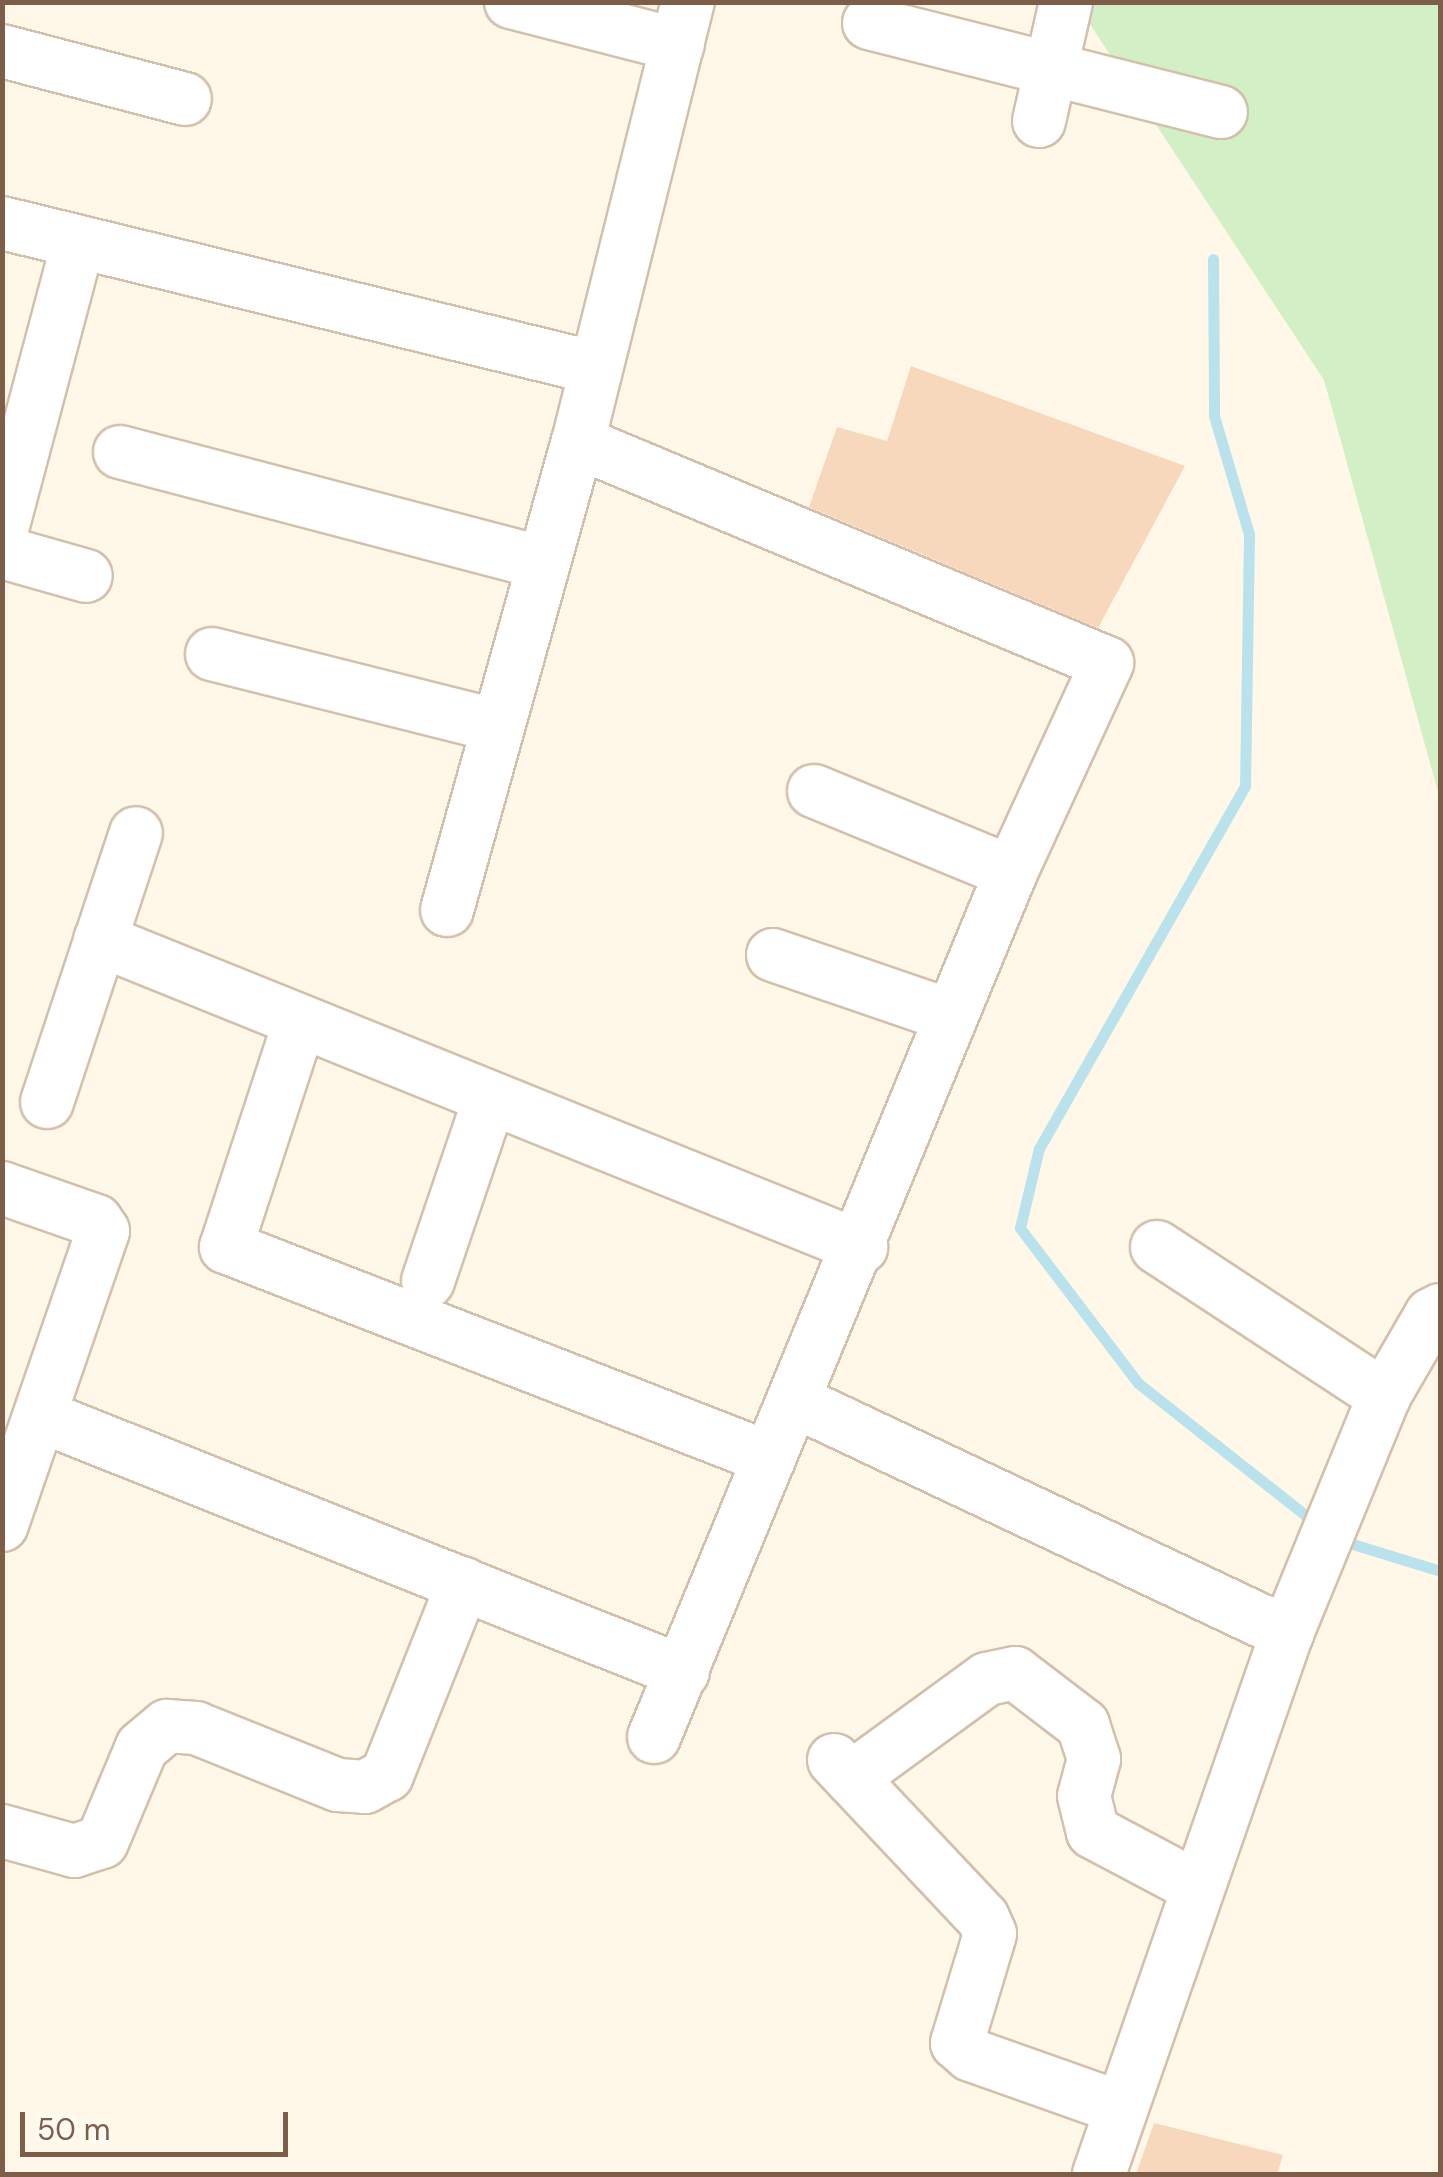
<!DOCTYPE html>
<style>
body{margin:0}
#map{position:relative;width:1443px;height:2177px;overflow:hidden;background:#fff8e9;font-family:"DM Sans",sans-serif}
div>[style]{position:absolute}
.green>*{inset:0;background:#d3efc5}
.stream>*{height:11px;margin:-5.5px;padding:0 5.5px;transform-origin:5.5px;border-radius:5.5px;background:#bae2ec}
.building>*{inset:0;background:#f8d8bd}
.roads{filter:drop-shadow(2px 0 #d3c0ac) drop-shadow(-2px 0 #d3c0ac) drop-shadow(0 2px #d3c0ac) drop-shadow(0 -2px #d3c0ac)}
.minor>*{height:52px;margin:-26px;padding:0 26px;transform-origin:26px;border-radius:26px;background:#fff}
span{translate:-50% -50%;white-space:nowrap;text-align:center;line-height:1.15;-webkit-text-stroke:8px #fffbf2;paint-order:stroke}
.frame{position:absolute;inset:0;border:5px solid #7e5e48;pointer-events:none}
.scale{position:absolute;left:20px;top:2112px;width:268px;height:45px;box-sizing:border-box;border:5px solid #7e5e48;border-top:0;padding-left:12px;font-size:30px;line-height:35px;white-space:nowrap;color:#7e5e48;-webkit-text-stroke:8px #fffbf2;paint-order:stroke}
</style>
<div id="map">
<div class="green">
<div style="clip-path:polygon(1076px 3px,1440px 3px,1440px 799px,1324px 380px)"></div>
</div>
<div class="stream">
<div style="left:1213px;top:259px;width:157px;rotate:89.6deg"></div>
<div style="left:1214px;top:416px;width:123px;rotate:73.5deg"></div>
<div style="left:1249px;top:534px;width:252px;rotate:90.9deg"></div>
<div style="left:1245px;top:786px;width:417px;rotate:119.6deg"></div>
<div style="left:1039px;top:1148px;width:82px;rotate:103.4deg"></div>
<div style="left:1020px;top:1228px;width:195px;rotate:52.7deg"></div>
<div style="left:1138px;top:1383px;width:218px;rotate:38.3deg"></div>
<div style="left:1346px;top:1542px;width:98px;rotate:17.1deg"></div>
</div>
<div class="building">
<div style="clip-path:polygon(911px 366px,1185px 466px,1098px 628px,809px 507px,837px 427px,887px 441px)"></div>
<div style="clip-path:polygon(1154px 2123px,1283px 2155px,1277px 2174px,1136px 2174px)"></div>
</div>
<div class="roads">
<div class="minor">
<div style="left:511px;top:2px;width:172px;rotate:14.4deg"></div>
<div style="left:869px;top:23px;width:363px;rotate:14.2deg"></div>
<div style="left:2px;top:51px;width:189px;rotate:14.7deg"></div>
<div style="left:1039px;top:121px;width:122px;rotate:-77.2deg"></div>
<div style="left:2px;top:223px;width:611px;rotate:13.72deg"></div>
<div style="left:120px;top:452px;width:438px;rotate:14.7deg"></div>
<div style="left:2px;top:529px;width:296px;rotate:-75.1deg"></div>
<div style="left:2px;top:552px;width:87px;rotate:15.9deg"></div>
<div style="left:212px;top:654px;width:295px;rotate:14.1deg"></div>
<div style="left:814px;top:791px;width:213px;rotate:22.4deg"></div>
<div style="left:447px;top:910px;width:486px;rotate:-74.4deg"></div>
<div style="left:100px;top:940px;width:821px;rotate:21.97deg"></div>
<div style="left:773px;top:955px;width:188px;rotate:18.9deg"></div>
<div style="left:300px;top:1021px;width:238px;rotate:108.1deg"></div>
<div style="left:226px;top:1247px;width:583px;rotate:21.24deg"></div>
<div style="left:47px;top:1102px;width:283px;rotate:-71.7deg"></div>
<div style="left:2px;top:1188px;width:100px;rotate:19.3deg"></div>
<div style="left:96px;top:1221px;width:12px;rotate:55deg"></div>
<div style="left:103px;top:1231px;width:311px;rotate:109deg"></div>
<div style="left:1157px;top:1247px;width:272px;rotate:33.3deg"></div>
<div style="left:428px;top:1281px;width:193px;rotate:-71.3deg"></div>
<div style="left:797px;top:1402px;width:542px;rotate:25.24deg"></div>
<div style="left:41px;top:1416px;width:691px;rotate:21.74deg"></div>
<div style="left:654px;top:1737px;width:936px;rotate:-67.57deg"></div>
<div style="left:1011px;top:872px;width:230px;rotate:-65.3deg"></div>
<div style="left:1107px;top:663px;width:573px;rotate:-157.33deg"></div>
<div style="left:578px;top:442px;width:454px;rotate:-76deg"></div>
<div style="left:834px;top:1760px;width:217px;rotate:46.7deg"></div>
<div style="left:983px;top:1918px;width:17px;rotate:66deg"></div>
<div style="left:990px;top:1934px;width:114px;rotate:106.8deg"></div>
<div style="left:957px;top:2043px;width:18px;rotate:41deg"></div>
<div style="left:971px;top:2055px;width:156px;rotate:19.5deg"></div>
<div style="left:851px;top:1778px;width:168px;rotate:-36.1deg"></div>
<div style="left:987px;top:1679px;width:29px;rotate:-12deg"></div>
<div style="left:1015px;top:1673px;width:86px;rotate:37.4deg"></div>
<div style="left:1083px;top:1725px;width:36px;rotate:72deg"></div>
<div style="left:1094px;top:1759px;width:38px;rotate:105deg"></div>
<div style="left:1084px;top:1796px;width:37px;rotate:76deg"></div>
<div style="left:1093px;top:1832px;width:118px;rotate:27.9deg"></div>
<div style="left:2px;top:1831px;width:75px;rotate:15.5deg"></div>
<div style="left:74px;top:1851px;width:29px;rotate:-18deg"></div>
<div style="left:102px;top:1842px;width:103px;rotate:-67.2deg"></div>
<div style="left:142px;top:1747px;width:33px;rotate:-40deg"></div>
<div style="left:167px;top:1726px;width:29px;rotate:4deg"></div>
<div style="left:196px;top:1728px;width:153px;rotate:21.9deg"></div>
<div style="left:338px;top:1785px;width:27px;rotate:4deg"></div>
<div style="left:365px;top:1787px;width:25px;rotate:-29deg"></div>
<div style="left:387px;top:1775px;width:206px;rotate:-68.3deg"></div>
<div style="left:1099px;top:2174px;width:573px;rotate:-70.84deg"></div>
<div style="left:1287px;top:1633px;width:256px;rotate:-67.7deg"></div>
<div style="left:1384px;top:1396px;width:94px;rotate:-59.9deg"></div>
<div style="left:1431px;top:1315px;width:10px;rotate:-29deg"></div>
</div>
</div>
<div class="frame"></div>
<div class="scale">50 m</div>
</div>
